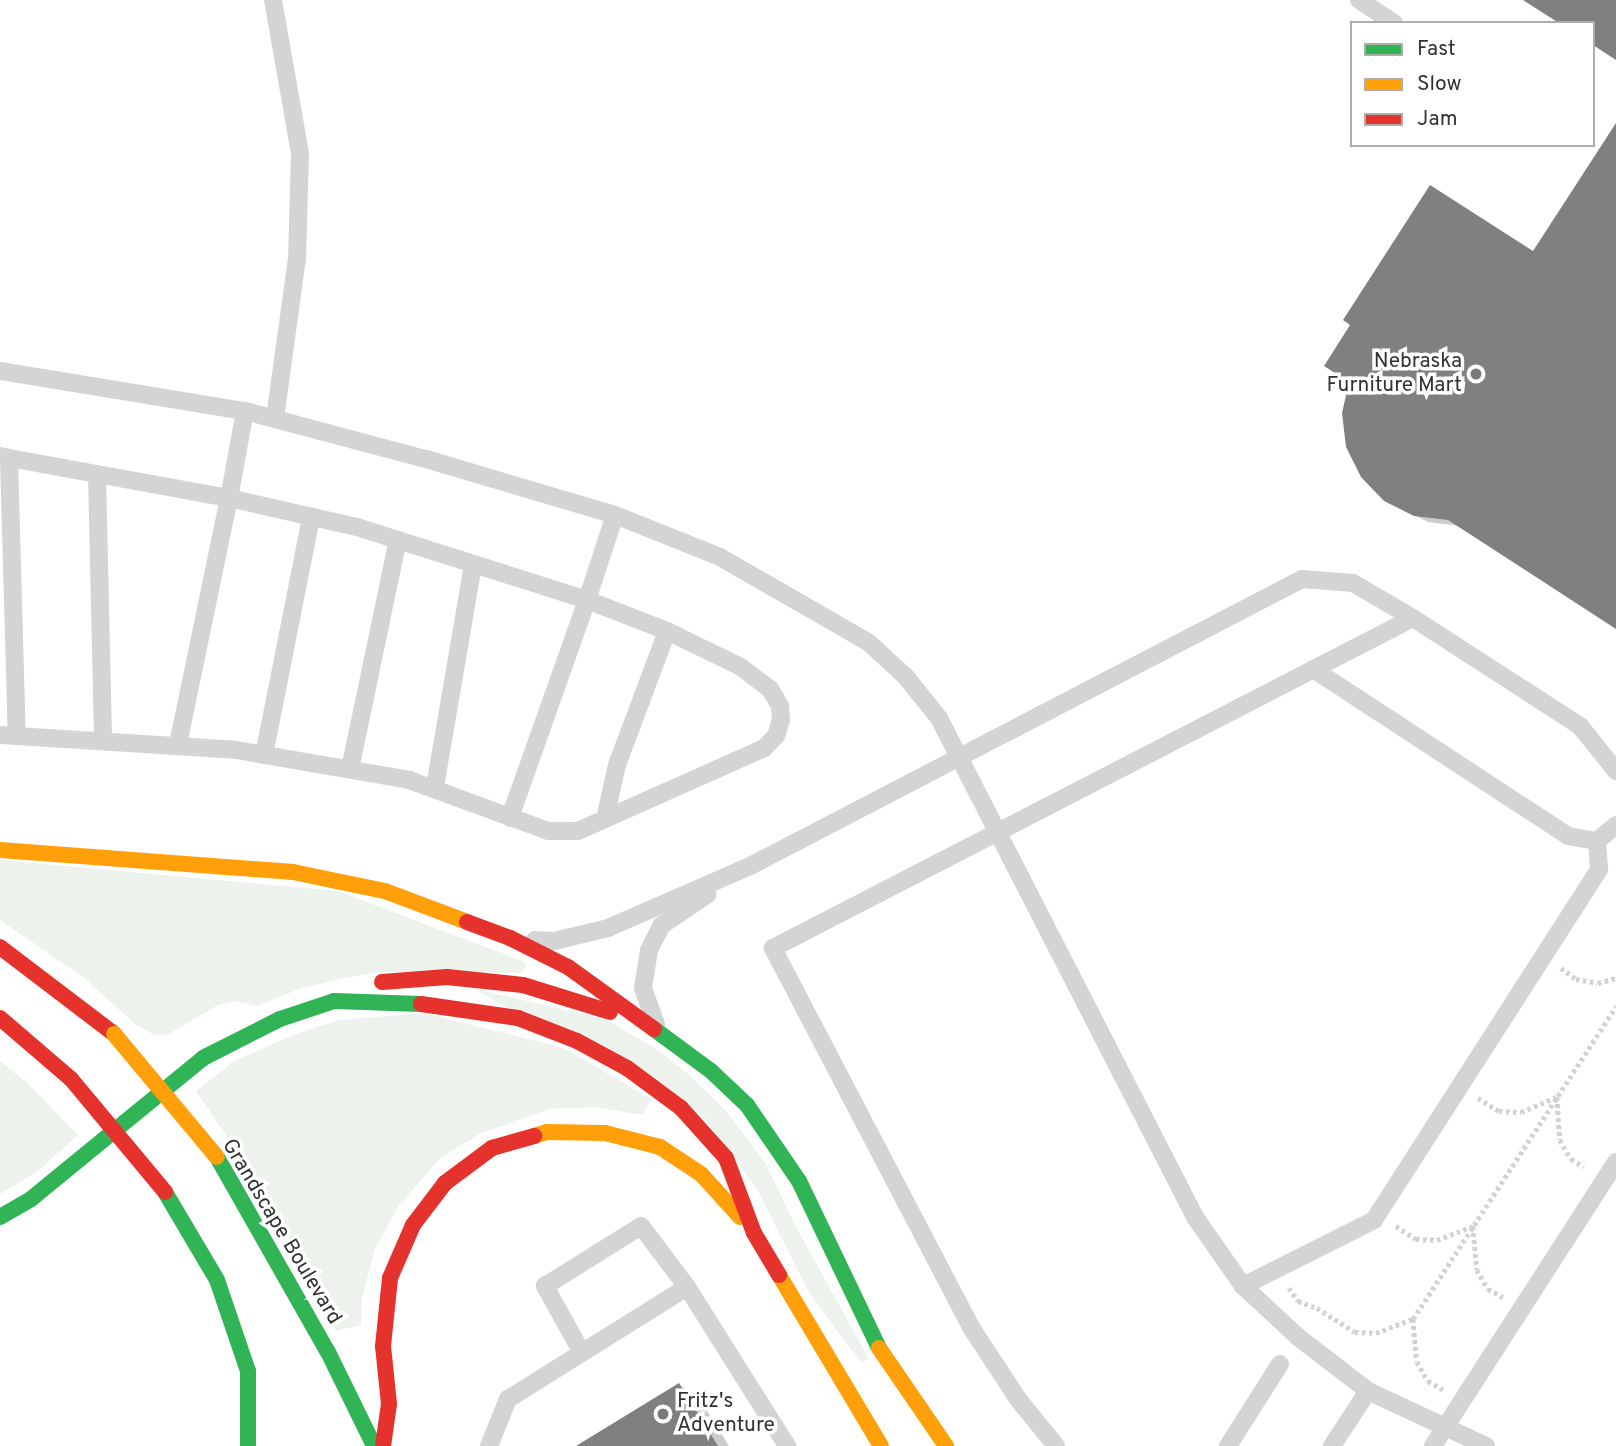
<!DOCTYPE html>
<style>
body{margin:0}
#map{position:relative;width:1616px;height:1446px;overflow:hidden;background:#fff;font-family:Overpass,sans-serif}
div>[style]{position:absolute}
.green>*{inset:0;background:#eef2ec}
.shadow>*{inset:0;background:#0003}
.building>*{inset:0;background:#808080}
.path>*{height:4.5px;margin-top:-2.25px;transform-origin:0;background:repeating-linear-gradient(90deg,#d2d2d2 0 3.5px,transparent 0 7px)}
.lane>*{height:18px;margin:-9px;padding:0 9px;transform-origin:9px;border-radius:9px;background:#d4d4d4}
.fast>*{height:16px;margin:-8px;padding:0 8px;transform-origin:8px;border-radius:8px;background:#30b455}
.slow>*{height:16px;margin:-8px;padding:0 8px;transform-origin:8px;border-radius:8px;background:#ff9f0a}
.jam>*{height:16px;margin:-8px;padding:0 8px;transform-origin:8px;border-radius:8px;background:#e5322d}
.slow-bridge>*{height:16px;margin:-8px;padding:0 8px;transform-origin:8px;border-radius:8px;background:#ff9f0a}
.jam-bridge>*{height:16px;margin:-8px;padding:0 8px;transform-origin:8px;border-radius:8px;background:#e5322d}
.dots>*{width:19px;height:19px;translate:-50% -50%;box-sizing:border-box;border:4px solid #fff;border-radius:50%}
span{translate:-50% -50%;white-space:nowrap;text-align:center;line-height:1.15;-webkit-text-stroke:7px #fff;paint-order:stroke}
.poi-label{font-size:21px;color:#323232}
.right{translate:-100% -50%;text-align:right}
.left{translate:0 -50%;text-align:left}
.street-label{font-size:21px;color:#323232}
.legend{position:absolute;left:1350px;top:21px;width:245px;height:126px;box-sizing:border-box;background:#fff;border:2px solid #adadad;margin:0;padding:9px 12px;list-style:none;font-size:21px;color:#323232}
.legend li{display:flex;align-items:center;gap:14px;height:35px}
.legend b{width:35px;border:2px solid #adadad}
</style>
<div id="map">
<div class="green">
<div style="clip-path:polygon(0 860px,338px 891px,527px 963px,522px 973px,381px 972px,344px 978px,299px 989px,257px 1006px,234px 1001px,218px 1005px,169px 1034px,154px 1035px,134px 1023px,83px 977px,0 920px)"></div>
<div style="clip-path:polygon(472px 988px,607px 1020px,653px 1047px,686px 1072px,727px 1112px,766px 1164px,796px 1227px,869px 1359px,862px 1362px,847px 1345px,807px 1289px,757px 1189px,702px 1115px)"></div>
<div style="clip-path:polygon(423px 1013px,564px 1048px,651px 1099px,642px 1115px,594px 1107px,550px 1109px,481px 1133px,439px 1159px,398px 1207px,375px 1249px,362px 1298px,361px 1325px,336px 1331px,255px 1178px,196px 1091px,233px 1062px,295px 1034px,339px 1020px)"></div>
<div style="clip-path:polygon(0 1061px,27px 1083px,78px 1135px,38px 1171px,0 1194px)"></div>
</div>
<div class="shadow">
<div style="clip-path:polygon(1616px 126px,1616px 627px,1460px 526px,1428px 522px,1398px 507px)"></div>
<div style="clip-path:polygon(679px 1385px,697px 1395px,729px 1446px,579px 1446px)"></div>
</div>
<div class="building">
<div style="clip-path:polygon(1523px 0,1616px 0,1616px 60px,1593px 45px,1593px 23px,1559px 23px)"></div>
<div style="clip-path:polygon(1616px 123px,1616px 629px,1448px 520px,1414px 516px,1384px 501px,1361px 477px,1346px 447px,1342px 413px,1349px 382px,1324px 366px,1350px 325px,1343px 320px,1430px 185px,1533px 251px)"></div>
<div style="clip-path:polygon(679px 1383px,718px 1446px,576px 1446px)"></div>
</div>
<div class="path">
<div style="left:1561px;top:968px;width:19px;rotate:36deg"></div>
<div style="left:1576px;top:979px;width:22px;rotate:10deg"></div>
<div style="left:1598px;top:983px;width:19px;rotate:-16deg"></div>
<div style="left:1478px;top:1098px;width:25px;rotate:32deg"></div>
<div style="left:1499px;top:1111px;width:22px;rotate:3deg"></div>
<div style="left:1521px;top:1112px;width:39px;rotate:-23deg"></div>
<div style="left:1557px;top:1097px;width:43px;rotate:86deg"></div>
<div style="left:1560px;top:1140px;width:22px;rotate:60deg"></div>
<div style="left:1571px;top:1159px;width:15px;rotate:32deg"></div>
<div style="left:1396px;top:1226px;width:24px;rotate:33deg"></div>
<div style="left:1416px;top:1239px;width:21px;rotate:3deg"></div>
<div style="left:1437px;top:1240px;width:39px;rotate:-21deg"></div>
<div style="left:1473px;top:1226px;width:44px;rotate:84.8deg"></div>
<div style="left:1477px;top:1270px;width:22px;rotate:60deg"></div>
<div style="left:1488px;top:1289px;width:17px;rotate:28deg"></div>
<div style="left:1289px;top:1288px;width:16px;rotate:55deg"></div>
<div style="left:1298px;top:1301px;width:20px;rotate:20deg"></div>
<div style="left:1317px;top:1308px;width:45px;rotate:32.3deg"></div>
<div style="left:1355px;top:1332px;width:21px;rotate:3deg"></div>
<div style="left:1376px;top:1333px;width:40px;rotate:-21deg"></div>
<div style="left:1413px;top:1319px;width:373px;rotate:-57deg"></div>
<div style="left:1413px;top:1319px;width:43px;rotate:84.7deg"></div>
<div style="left:1417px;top:1362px;width:22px;rotate:60deg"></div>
<div style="left:1428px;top:1381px;width:18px;rotate:29deg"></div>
</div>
<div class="lane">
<div style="left:273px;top:0;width:155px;rotate:80deg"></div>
<div style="left:300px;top:153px;width:105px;rotate:91.6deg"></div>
<div style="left:297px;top:258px;width:162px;rotate:97.8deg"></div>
<div style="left:1359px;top:0;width:42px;rotate:33.3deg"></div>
<div style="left:0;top:371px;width:248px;rotate:9.3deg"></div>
<div style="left:245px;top:411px;width:187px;rotate:14.9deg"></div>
<div style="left:426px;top:459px;width:197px;rotate:16.5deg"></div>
<div style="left:615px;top:515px;width:113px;rotate:21.8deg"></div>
<div style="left:720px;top:557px;width:171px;rotate:29.9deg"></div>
<div style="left:868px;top:642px;width:52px;rotate:42.6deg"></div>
<div style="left:906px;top:677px;width:53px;rotate:51.2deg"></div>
<div style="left:939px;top:718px;width:561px;rotate:62.84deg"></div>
<div style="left:1195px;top:1217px;width:84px;rotate:55.2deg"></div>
<div style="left:1243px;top:1286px;width:75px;rotate:42.8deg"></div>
<div style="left:1298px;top:1337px;width:88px;rotate:37.6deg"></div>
<div style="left:1368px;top:1391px;width:130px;rotate:25deg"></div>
<div style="left:245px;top:411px;width:88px;rotate:100.4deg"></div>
<div style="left:229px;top:498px;width:131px;rotate:12.8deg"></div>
<div style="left:357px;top:527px;width:241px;rotate:17.6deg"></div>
<div style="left:587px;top:600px;width:231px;rotate:109.5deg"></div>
<div style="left:0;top:456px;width:9px;rotate:13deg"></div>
<div style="left:9px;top:458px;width:278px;rotate:88.4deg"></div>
<div style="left:9px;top:458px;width:224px;rotate:10.3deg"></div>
<div style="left:229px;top:498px;width:251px;rotate:101.7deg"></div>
<div style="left:97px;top:474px;width:267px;rotate:88.7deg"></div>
<div style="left:1313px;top:669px;width:305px;rotate:33.2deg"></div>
<div style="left:1568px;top:836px;width:29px;rotate:10deg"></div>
<div style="left:0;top:735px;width:236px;rotate:3.6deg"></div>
<div style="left:236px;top:750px;width:176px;rotate:9.8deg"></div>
<div style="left:409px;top:780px;width:148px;rotate:20.1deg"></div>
<div style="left:548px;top:831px;width:30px"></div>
<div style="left:578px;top:831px;width:204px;rotate:-24deg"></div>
<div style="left:764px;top:748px;width:17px;rotate:-45deg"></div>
<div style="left:776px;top:736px;width:17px;rotate:-73deg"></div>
<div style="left:781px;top:720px;width:14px;rotate:-94deg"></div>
<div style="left:780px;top:706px;width:20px;rotate:-120deg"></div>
<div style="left:770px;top:689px;width:36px;rotate:-143deg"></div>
<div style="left:741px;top:667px;width:82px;rotate:-154.1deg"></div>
<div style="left:667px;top:631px;width:86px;rotate:-158.8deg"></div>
<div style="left:587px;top:600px;width:89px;rotate:-71.8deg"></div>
<div style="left:264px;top:755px;width:243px;rotate:-78.8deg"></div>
<div style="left:350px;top:769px;width:234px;rotate:-78.2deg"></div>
<div style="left:435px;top:787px;width:226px;rotate:-80.3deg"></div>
<div style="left:605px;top:819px;width:55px;rotate:-77.5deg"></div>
<div style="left:617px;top:765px;width:143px;rotate:-69.5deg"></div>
<div style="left:535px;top:940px;width:19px;rotate:3deg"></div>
<div style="left:554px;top:941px;width:56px;rotate:-13.5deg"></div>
<div style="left:608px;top:928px;width:157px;rotate:-23.6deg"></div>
<div style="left:752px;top:865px;width:620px;rotate:-27.47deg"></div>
<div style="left:1302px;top:579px;width:51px;rotate:4.5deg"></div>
<div style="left:1353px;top:583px;width:69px;rotate:30.3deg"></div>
<div style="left:1413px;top:618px;width:199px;rotate:32.9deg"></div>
<div style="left:1580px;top:726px;width:58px;rotate:51.3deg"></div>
<div style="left:656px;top:1024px;width:38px;rotate:-110deg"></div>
<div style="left:643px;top:988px;width:38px;rotate:-81deg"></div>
<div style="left:649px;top:950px;width:28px;rotate:-63deg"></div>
<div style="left:662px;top:925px;width:55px;rotate:-34deg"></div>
<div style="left:1243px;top:1286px;width:147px;rotate:-26.7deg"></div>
<div style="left:1374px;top:1220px;width:417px;rotate:-57.3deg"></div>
<div style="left:1599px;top:869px;width:28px;rotate:-94deg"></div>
<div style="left:1597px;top:841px;width:25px;rotate:-40deg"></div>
<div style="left:582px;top:1353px;width:77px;rotate:-118.9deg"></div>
<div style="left:545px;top:1286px;width:113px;rotate:-32deg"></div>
<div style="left:641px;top:1226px;width:76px;rotate:53deg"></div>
<div style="left:489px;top:1446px;width:51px;rotate:-68deg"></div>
<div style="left:508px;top:1399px;width:211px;rotate:-32deg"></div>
<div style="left:687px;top:1287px;width:188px;rotate:57.8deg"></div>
<div style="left:1056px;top:1446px;width:60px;rotate:-129deg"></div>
<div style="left:1018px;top:1399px;width:84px;rotate:-123.3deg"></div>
<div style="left:972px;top:1329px;width:430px;rotate:-117.6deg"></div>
<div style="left:773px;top:948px;width:720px;rotate:-27.28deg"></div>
<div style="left:1228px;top:1446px;width:97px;rotate:-57.6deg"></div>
<div style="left:1332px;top:1446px;width:66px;rotate:-56.8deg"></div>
<div style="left:1433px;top:1446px;width:338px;rotate:-57.2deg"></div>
</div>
<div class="fast">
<div style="left:654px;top:1029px;width:71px;rotate:36.4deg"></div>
<div style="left:711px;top:1071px;width:50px;rotate:43.4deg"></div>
<div style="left:747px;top:1105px;width:92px;rotate:55.6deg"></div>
<div style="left:799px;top:1181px;width:185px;rotate:64.4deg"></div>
<div style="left:217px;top:1157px;width:224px;rotate:60.4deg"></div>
<div style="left:328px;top:1352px;width:105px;rotate:63.9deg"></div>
<div style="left:165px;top:1192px;width:102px;rotate:59.4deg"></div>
<div style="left:217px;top:1280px;width:96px;rotate:71.2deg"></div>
<div style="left:248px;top:1371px;width:75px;rotate:90deg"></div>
<div style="left:0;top:1217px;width:36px;rotate:-30deg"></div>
<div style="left:31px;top:1199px;width:222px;rotate:-39.3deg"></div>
<div style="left:203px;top:1058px;width:86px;rotate:-26.9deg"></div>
<div style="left:280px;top:1019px;width:57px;rotate:-18.4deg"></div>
<div style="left:334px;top:1001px;width:87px;rotate:2deg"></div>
</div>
<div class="slow">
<div style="left:0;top:850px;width:294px;rotate:4.3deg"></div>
<div style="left:293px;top:872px;width:94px;rotate:11.7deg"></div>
<div style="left:385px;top:891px;width:88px;rotate:20.7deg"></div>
<div style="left:534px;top:1136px;width:14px;rotate:-17deg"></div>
<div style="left:547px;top:1132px;width:58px;rotate:1deg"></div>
<div style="left:605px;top:1133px;width:57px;rotate:14.3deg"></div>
<div style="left:660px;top:1147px;width:49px;rotate:33.4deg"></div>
<div style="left:701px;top:1174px;width:58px;rotate:47.8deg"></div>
<div style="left:779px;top:1275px;width:199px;rotate:59.2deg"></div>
<div style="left:879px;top:1348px;width:119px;rotate:55.6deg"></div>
</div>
<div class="jam">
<div style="left:467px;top:922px;width:46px;rotate:20.4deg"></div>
<div style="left:510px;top:938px;width:65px;rotate:26.6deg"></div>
<div style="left:568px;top:967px;width:106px;rotate:35.8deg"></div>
<div style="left:0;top:947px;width:143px;rotate:37.3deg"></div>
<div style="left:382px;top:982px;width:65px;rotate:-4.4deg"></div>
<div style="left:447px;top:977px;width:76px;rotate:6deg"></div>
<div style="left:523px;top:985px;width:91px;rotate:17.2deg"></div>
<div style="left:421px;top:1004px;width:98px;rotate:8.2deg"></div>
<div style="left:518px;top:1018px;width:63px;rotate:21.3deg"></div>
<div style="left:577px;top:1041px;width:57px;rotate:28.4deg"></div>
<div style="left:627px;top:1068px;width:67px;rotate:36.5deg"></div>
<div style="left:681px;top:1108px;width:67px;rotate:48deg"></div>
<div style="left:726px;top:1158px;width:80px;rotate:69.5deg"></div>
<div style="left:754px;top:1233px;width:49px;rotate:59.2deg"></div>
<div style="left:0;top:1018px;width:94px;rotate:40.7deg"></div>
<div style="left:383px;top:1446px;width:42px;rotate:-81.9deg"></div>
<div style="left:389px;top:1404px;width:58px;rotate:-95.9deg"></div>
<div style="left:383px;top:1346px;width:68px;rotate:-84.1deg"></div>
<div style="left:390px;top:1278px;width:58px;rotate:-66.5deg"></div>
<div style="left:413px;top:1225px;width:53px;rotate:-52.7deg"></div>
<div style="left:445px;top:1183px;width:59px;rotate:-36.7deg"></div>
<div style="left:492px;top:1148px;width:44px;rotate:-15.9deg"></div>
</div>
<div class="slow-bridge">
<div style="left:114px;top:1034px;width:160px;rotate:50.1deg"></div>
</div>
<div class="jam-bridge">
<div style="left:71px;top:1079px;width:147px;rotate:50.2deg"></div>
</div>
<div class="dots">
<div style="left:1476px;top:374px;background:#7a7a7a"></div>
<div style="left:663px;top:1414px;background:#7a7a7a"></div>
</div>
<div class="poi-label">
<span class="right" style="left:1462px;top:374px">Nebraska<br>Furniture Mart</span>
<span class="left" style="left:677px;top:1414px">Fritz's<br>Adventure</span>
</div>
<div class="street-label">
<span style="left:281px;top:1232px;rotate:59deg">Grandscape Boulevard</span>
</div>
<ul class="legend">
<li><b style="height:9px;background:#30b455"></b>Fast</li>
<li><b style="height:9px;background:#ff9f0a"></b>Slow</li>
<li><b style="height:9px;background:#e5322d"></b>Jam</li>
</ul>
</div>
